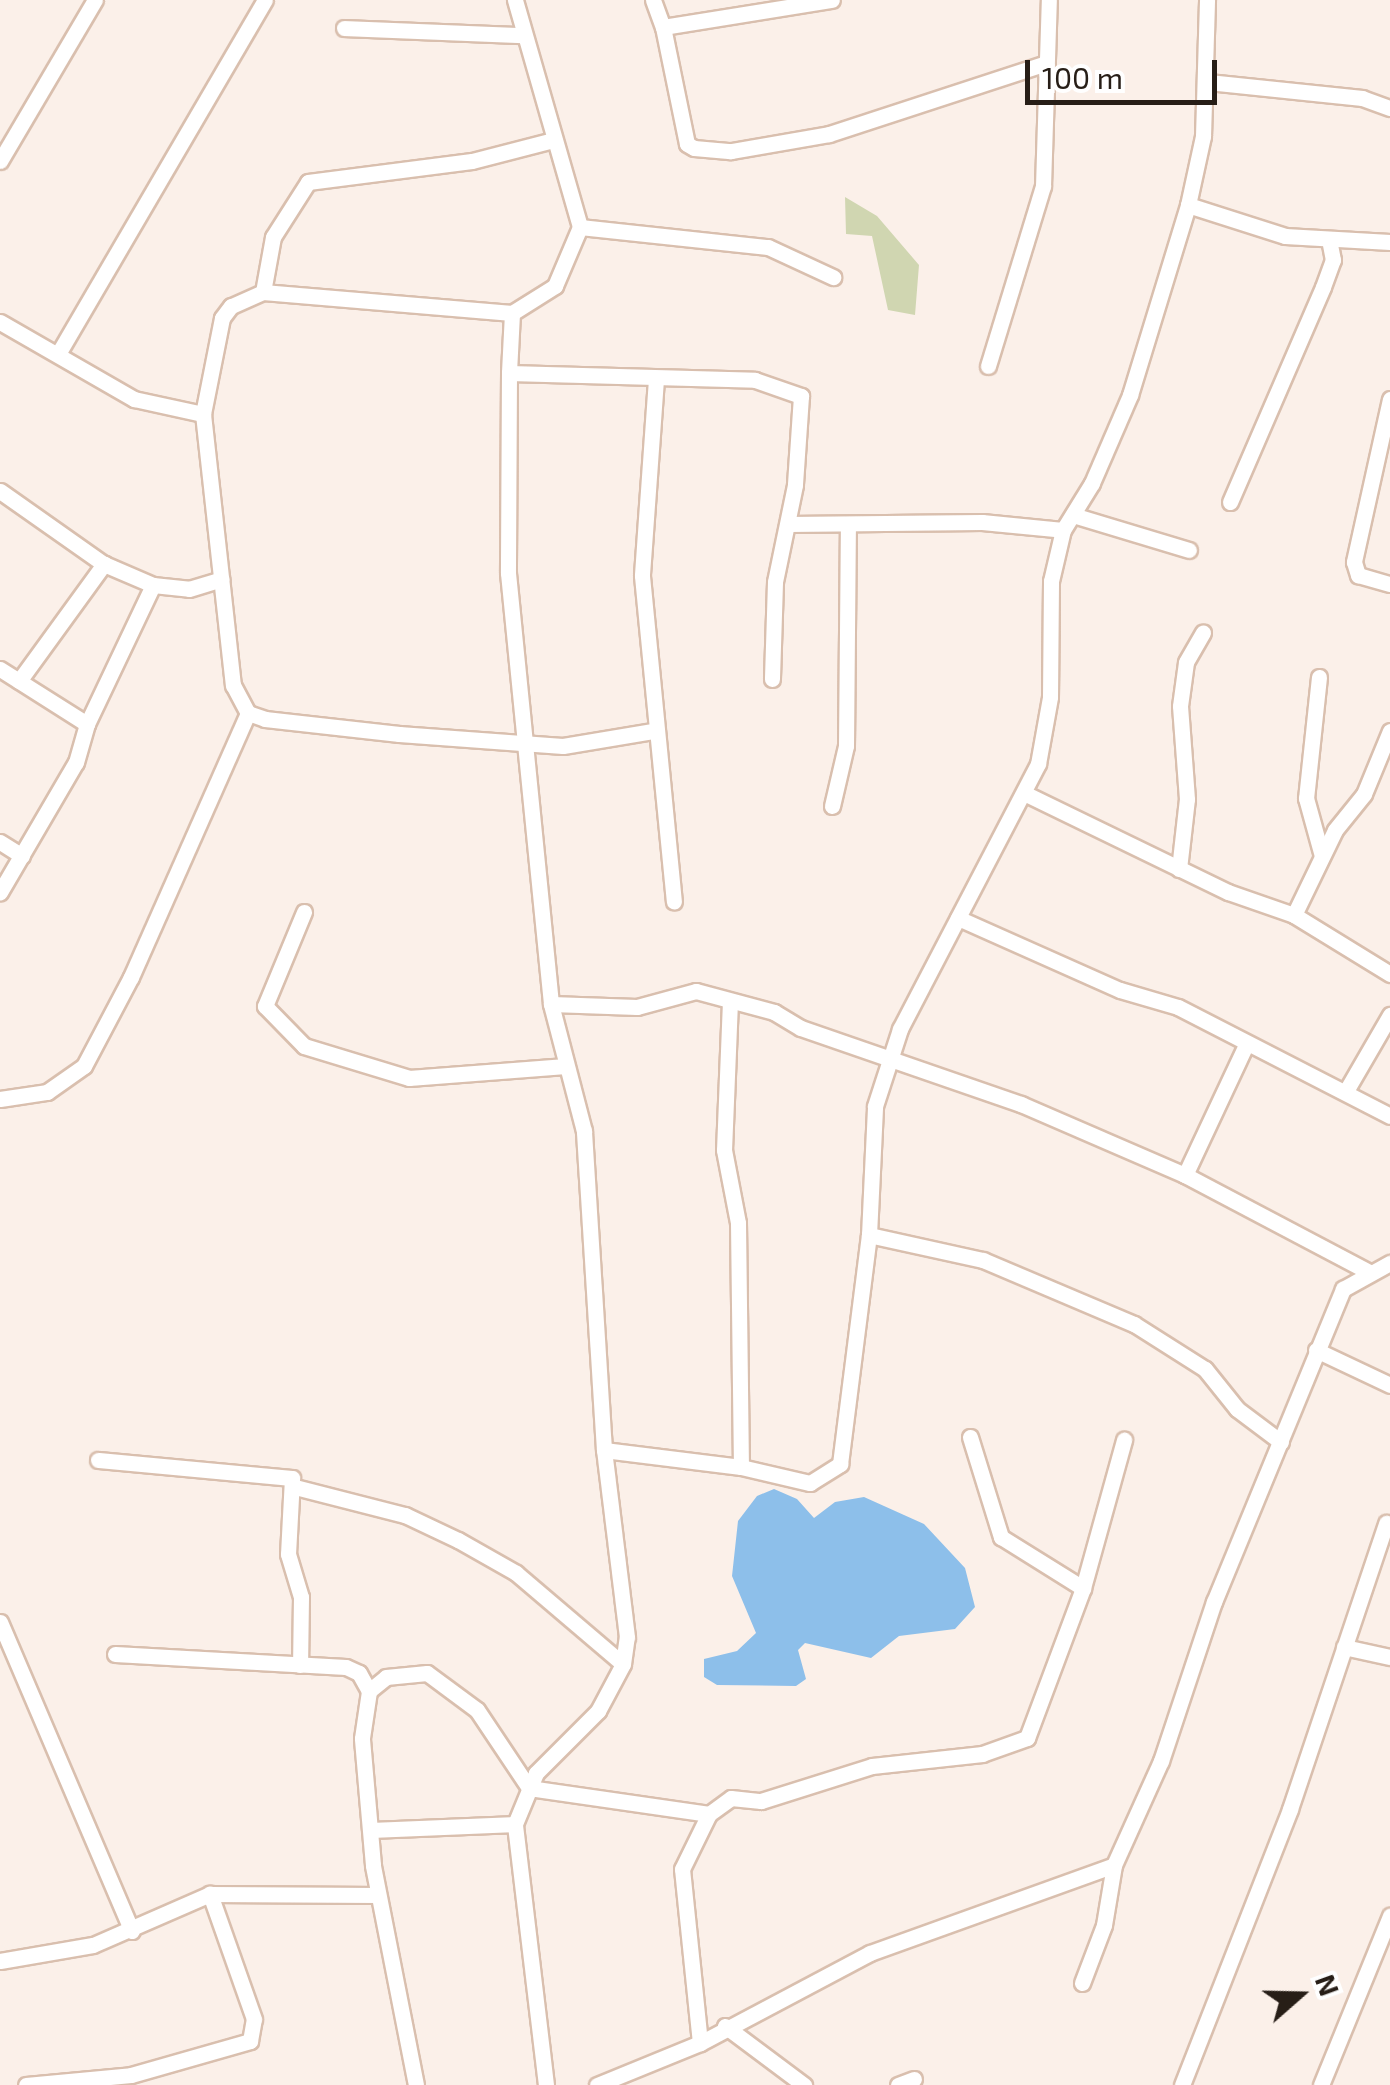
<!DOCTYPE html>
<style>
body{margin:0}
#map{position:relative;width:1390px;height:2085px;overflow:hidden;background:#fbf0e9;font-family:"Exo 2",sans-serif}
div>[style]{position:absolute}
.green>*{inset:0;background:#d0d6b1}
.water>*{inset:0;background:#8dbfea}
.roads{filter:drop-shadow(2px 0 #d9bfae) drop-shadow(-2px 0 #d9bfae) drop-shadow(0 2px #d9bfae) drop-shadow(0 -2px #d9bfae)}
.minor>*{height:15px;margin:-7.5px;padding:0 7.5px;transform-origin:7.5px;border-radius:7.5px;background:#fff}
span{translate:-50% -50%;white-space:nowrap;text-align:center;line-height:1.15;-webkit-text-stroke:9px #fff;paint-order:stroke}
.north{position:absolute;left:1250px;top:1945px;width:100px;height:100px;-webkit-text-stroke:8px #fff;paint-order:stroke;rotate:70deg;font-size:28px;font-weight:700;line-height:40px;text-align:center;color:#271e17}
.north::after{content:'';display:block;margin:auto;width:35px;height:45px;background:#271e17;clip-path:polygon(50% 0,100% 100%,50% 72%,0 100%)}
.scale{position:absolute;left:1025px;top:60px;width:192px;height:45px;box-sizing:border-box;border:5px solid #271e17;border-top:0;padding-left:12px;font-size:30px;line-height:35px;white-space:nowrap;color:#271e17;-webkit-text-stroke:8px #fff;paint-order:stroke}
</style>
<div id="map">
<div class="green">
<div style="clip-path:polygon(845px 197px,877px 216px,919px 265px,915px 315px,888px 310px,872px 236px,846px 234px)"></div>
</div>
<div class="water">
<div style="clip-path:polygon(774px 1489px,797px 1499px,814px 1518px,835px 1502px,864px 1497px,924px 1524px,965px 1568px,975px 1607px,955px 1629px,899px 1636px,871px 1658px,805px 1643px,798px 1650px,806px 1679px,796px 1686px,717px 1685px,704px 1677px,704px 1659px,737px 1651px,756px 1633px,732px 1576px,738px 1521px,757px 1496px)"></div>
</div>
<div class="roads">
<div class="minor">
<div style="left:515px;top:0;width:236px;rotate:74deg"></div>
<div style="left:580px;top:227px;width:64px;rotate:113deg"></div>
<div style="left:555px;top:286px;width:51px;rotate:147.9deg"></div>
<div style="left:512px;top:313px;width:60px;rotate:92.9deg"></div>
<div style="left:509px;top:373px;width:200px;rotate:90.3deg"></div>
<div style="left:508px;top:573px;width:433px;rotate:84.3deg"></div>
<div style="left:551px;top:1004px;width:86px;rotate:2deg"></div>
<div style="left:637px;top:1007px;width:61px;rotate:-15.2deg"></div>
<div style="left:696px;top:991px;width:81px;rotate:15.1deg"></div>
<div style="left:774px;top:1012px;width:31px;rotate:31deg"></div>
<div style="left:801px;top:1028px;width:233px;rotate:19.1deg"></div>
<div style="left:1021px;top:1104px;width:179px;rotate:23.4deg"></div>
<div style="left:1185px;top:1175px;width:208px;rotate:27.8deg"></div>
<div style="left:653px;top:0;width:29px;rotate:70deg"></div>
<div style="left:663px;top:27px;width:171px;rotate:-9.1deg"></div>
<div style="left:663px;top:27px;width:119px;rotate:78.4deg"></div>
<div style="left:687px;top:144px;width:8px;rotate:30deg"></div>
<div style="left:694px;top:148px;width:37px;rotate:5deg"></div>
<div style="left:731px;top:151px;width:99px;rotate:-9.8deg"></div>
<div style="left:829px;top:134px;width:228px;rotate:-18.1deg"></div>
<div style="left:344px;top:28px;width:178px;rotate:2.3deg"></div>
<div style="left:1208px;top:82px;width:155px;rotate:5.9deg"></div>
<div style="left:1362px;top:98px;width:30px;rotate:20deg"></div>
<div style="left:0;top:161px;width:187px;rotate:-59.5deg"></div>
<div style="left:1188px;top:205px;width:102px;rotate:17.7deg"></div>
<div style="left:1285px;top:236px;width:105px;rotate:3.3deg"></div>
<div style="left:580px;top:227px;width:189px;rotate:6.1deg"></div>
<div style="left:768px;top:247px;width:72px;rotate:24.8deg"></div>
<div style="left:263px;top:292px;width:56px;rotate:-79.7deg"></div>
<div style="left:273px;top:237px;width:65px;rotate:-57.5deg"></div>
<div style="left:308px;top:182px;width:165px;rotate:-7.3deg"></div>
<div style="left:472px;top:161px;width:84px;rotate:-14.5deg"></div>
<div style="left:512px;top:313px;width:250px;rotate:-175.2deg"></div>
<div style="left:263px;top:292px;width:35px;rotate:156deg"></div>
<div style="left:231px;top:306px;width:15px;rotate:127deg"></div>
<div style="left:222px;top:318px;width:98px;rotate:101.2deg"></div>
<div style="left:203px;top:414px;width:273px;rotate:83.7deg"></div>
<div style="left:233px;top:685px;width:32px;rotate:62deg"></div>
<div style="left:248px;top:713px;width:18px;rotate:19deg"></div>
<div style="left:265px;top:719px;width:135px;rotate:6.4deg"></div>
<div style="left:399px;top:734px;width:164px;rotate:4.2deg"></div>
<div style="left:563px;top:746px;width:91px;rotate:-9.5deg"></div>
<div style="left:0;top:322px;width:155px;rotate:29.9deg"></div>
<div style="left:134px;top:399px;width:71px;rotate:12.3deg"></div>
<div style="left:58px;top:354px;width:410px;rotate:-59.7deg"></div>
<div style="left:988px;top:366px;width:188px;rotate:-73deg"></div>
<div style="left:1043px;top:186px;width:186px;rotate:-88.2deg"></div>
<div style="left:509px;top:373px;width:246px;rotate:1.6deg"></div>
<div style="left:755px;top:380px;width:49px;rotate:19.2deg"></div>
<div style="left:801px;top:396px;width:89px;rotate:93.9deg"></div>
<div style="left:795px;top:485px;width:99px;rotate:101.7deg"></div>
<div style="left:775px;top:582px;width:97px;rotate:91.8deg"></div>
<div style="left:656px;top:379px;width:197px;rotate:94.1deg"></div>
<div style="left:642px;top:576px;width:327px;rotate:84.4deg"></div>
<div style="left:1390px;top:399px;width:167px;rotate:102.5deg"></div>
<div style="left:1354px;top:562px;width:14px;rotate:73deg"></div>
<div style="left:1358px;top:575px;width:33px;rotate:16deg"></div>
<div style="left:0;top:491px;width:127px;rotate:35.1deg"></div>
<div style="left:104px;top:564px;width:53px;rotate:23.2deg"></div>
<div style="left:153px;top:585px;width:154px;rotate:115.4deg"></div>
<div style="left:1230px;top:502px;width:234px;rotate:-66.6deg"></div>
<div style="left:1323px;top:287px;width:29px;rotate:-70deg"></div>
<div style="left:1333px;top:260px;width:20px;rotate:-101deg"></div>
<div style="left:1073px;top:515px;width:121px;rotate:16.8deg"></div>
<div style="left:788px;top:524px;width:194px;rotate:-0.6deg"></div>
<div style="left:982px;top:522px;width:81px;rotate:5.6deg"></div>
<div style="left:153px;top:585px;width:36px;rotate:6deg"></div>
<div style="left:189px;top:589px;width:34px;rotate:-17deg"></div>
<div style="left:0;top:669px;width:103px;rotate:32.3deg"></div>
<div style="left:87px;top:724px;width:40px;rotate:106deg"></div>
<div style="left:76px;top:762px;width:151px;rotate:120.3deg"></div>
<div style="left:1319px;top:677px;width:122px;rotate:96.1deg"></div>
<div style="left:1306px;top:798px;width:60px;rotate:74.6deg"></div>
<div style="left:19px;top:681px;width:145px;rotate:-54deg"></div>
<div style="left:1026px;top:794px;width:225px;rotate:25.9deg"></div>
<div style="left:1228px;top:892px;width:70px;rotate:19.2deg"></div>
<div style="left:1294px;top:915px;width:113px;rotate:31.6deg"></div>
<div style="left:832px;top:806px;width:62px;rotate:-76.9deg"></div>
<div style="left:846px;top:746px;width:218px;rotate:-89.5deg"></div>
<div style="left:0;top:842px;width:26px;rotate:32deg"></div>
<div style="left:1179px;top:869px;width:70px;rotate:-83.5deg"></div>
<div style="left:1187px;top:799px;width:93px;rotate:-94.3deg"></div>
<div style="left:1180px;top:706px;width:44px;rotate:-82.2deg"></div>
<div style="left:1186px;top:662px;width:34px;rotate:-60deg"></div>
<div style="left:304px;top:912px;width:102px;rotate:112.5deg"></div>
<div style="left:265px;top:1006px;width:56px;rotate:45.7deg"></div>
<div style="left:304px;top:1046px;width:110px;rotate:16.9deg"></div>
<div style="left:409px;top:1078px;width:157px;rotate:-4.4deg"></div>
<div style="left:1294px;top:915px;width:94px;rotate:-64.2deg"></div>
<div style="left:1335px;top:830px;width:46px;rotate:-51.1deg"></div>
<div style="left:1364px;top:794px;width:68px;rotate:-67.6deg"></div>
<div style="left:958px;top:918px;width:177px;rotate:24deg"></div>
<div style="left:1120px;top:990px;width:60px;rotate:16.3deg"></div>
<div style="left:1178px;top:1007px;width:238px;rotate:27.2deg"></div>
<div style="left:730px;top:1001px;width:149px;rotate:92.3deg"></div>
<div style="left:724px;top:1150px;width:74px;rotate:79.1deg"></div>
<div style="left:738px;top:1223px;width:244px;rotate:89.3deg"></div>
<div style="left:1346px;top:1091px;width:88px;rotate:-59.9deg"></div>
<div style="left:0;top:1099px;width:48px;rotate:-8.5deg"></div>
<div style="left:47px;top:1092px;width:45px;rotate:-35.1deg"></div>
<div style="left:84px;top:1066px;width:101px;rotate:-62.2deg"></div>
<div style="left:131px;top:977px;width:289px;rotate:-66.1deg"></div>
<div style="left:1185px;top:1175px;width:144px;rotate:-64.9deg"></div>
<div style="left:869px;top:1235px;width:117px;rotate:12.4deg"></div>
<div style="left:983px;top:1260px;width:164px;rotate:23deg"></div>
<div style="left:1134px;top:1324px;width:84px;rotate:32.4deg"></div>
<div style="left:1205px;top:1369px;width:51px;rotate:51.3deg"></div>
<div style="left:1237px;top:1409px;width:55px;rotate:36.9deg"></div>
<div style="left:1316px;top:1350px;width:82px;rotate:25.3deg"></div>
<div style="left:970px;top:1437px;width:105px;rotate:72.8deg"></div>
<div style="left:1001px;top:1537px;width:97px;rotate:31.9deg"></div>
<div style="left:604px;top:1450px;width:138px;rotate:7.1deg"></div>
<div style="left:741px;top:1467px;width:71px;rotate:13.1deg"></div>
<div style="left:810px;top:1483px;width:36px;rotate:-32deg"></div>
<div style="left:840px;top:1464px;width:231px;rotate:-82.8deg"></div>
<div style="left:869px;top:1235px;width:129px;rotate:-87.3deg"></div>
<div style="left:875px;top:1106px;width:81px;rotate:-72deg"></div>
<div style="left:900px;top:1029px;width:299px;rotate:-62.5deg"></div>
<div style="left:1038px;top:764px;width:68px;rotate:-79.8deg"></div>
<div style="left:1050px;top:697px;width:116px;rotate:-89.5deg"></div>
<div style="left:1051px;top:581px;width:52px;rotate:-76.8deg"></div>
<div style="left:1063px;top:530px;width:55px;rotate:-58.3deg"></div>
<div style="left:1092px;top:483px;width:96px;rotate:-66.6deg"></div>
<div style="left:1130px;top:395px;width:199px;rotate:-73deg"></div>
<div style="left:1188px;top:205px;width:71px;rotate:-77.7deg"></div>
<div style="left:1203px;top:136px;width:136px;rotate:-88.3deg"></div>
<div style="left:98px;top:1460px;width:195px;rotate:5.3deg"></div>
<div style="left:292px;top:1478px;width:76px;rotate:93deg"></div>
<div style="left:288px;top:1554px;width:45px;rotate:73.2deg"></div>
<div style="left:301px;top:1597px;width:68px;rotate:90.8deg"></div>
<div style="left:295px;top:1487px;width:114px;rotate:14.3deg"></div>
<div style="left:405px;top:1515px;width:59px;rotate:25.3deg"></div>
<div style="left:458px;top:1540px;width:67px;rotate:29.6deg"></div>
<div style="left:516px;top:1573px;width:140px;rotate:40.4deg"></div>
<div style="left:0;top:1622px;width:336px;rotate:66.9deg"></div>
<div style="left:1344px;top:1647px;width:47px;rotate:12.3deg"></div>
<div style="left:115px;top:1654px;width:231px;rotate:3.2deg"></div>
<div style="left:346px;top:1667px;width:14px;rotate:25deg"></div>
<div style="left:359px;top:1673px;width:21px;rotate:61deg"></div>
<div style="left:372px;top:1830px;width:143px;rotate:-2.4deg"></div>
<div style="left:0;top:1961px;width:94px;rotate:-9.8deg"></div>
<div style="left:93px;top:1945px;width:128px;rotate:-23.6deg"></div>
<div style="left:210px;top:1894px;width:168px;rotate:0.3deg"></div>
<div style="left:1082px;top:1983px;width:62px;rotate:-69.2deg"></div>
<div style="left:1104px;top:1925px;width:61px;rotate:-80.5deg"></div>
<div style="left:725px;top:2026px;width:99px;rotate:36.8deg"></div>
<div style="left:700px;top:2043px;width:175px;rotate:-95.9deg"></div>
<div style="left:682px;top:1869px;width:61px;rotate:-63.9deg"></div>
<div style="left:26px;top:2085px;width:105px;rotate:-5.4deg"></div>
<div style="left:131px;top:2075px;width:124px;rotate:-15.9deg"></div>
<div style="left:250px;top:2041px;width:22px;rotate:-80deg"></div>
<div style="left:254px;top:2019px;width:133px;rotate:-109.4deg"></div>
<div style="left:416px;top:2085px;width:224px;rotate:-101.1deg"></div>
<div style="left:373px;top:1865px;width:127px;rotate:-95deg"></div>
<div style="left:362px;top:1738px;width:48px;rotate:-81.5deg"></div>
<div style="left:369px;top:1691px;width:22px;rotate:-39deg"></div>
<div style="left:386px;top:1677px;width:41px;rotate:-5.6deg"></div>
<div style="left:427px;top:1673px;width:62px;rotate:36.5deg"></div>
<div style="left:477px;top:1710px;width:94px;rotate:56.3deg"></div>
<div style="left:529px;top:1788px;width:182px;rotate:8.2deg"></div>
<div style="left:709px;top:1814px;width:27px;rotate:-36deg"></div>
<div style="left:731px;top:1798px;width:30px;rotate:6deg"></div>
<div style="left:761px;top:1801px;width:116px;rotate:-17.5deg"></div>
<div style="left:872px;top:1766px;width:111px;rotate:-6.2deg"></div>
<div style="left:982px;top:1754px;width:48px;rotate:-19.6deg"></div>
<div style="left:1027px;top:1738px;width:160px;rotate:-69.5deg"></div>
<div style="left:1083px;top:1588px;width:154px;rotate:-74.5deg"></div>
<div style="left:546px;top:2085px;width:263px;rotate:-96.8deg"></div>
<div style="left:515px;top:1824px;width:55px;rotate:-67.6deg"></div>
<div style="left:536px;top:1773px;width:88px;rotate:-45deg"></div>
<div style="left:598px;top:1711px;width:53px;rotate:-62deg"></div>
<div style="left:623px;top:1664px;width:27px;rotate:-82deg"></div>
<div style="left:627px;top:1637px;width:188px;rotate:-97deg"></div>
<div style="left:604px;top:1450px;width:320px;rotate:-93.6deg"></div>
<div style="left:584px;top:1131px;width:131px;rotate:-104.6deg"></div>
<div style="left:597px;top:2085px;width:111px;rotate:-22.2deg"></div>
<div style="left:700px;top:2043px;width:192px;rotate:-27.9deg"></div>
<div style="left:870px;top:1953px;width:259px;rotate:-19.8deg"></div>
<div style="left:1114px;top:1865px;width:114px;rotate:-65.7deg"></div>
<div style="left:1161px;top:1761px;width:168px;rotate:-71.6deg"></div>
<div style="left:1214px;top:1602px;width:339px;rotate:-67.6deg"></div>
<div style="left:1343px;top:1289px;width:54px;rotate:-29deg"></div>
<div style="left:898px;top:2085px;width:17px;rotate:-21deg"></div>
<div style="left:1182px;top:2085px;width:296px;rotate:-68.6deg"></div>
<div style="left:1290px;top:1809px;width:302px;rotate:-71.4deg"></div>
<div style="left:1321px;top:2085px;width:183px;rotate:-67.8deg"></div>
</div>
</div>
<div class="north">N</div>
<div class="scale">100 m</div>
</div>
